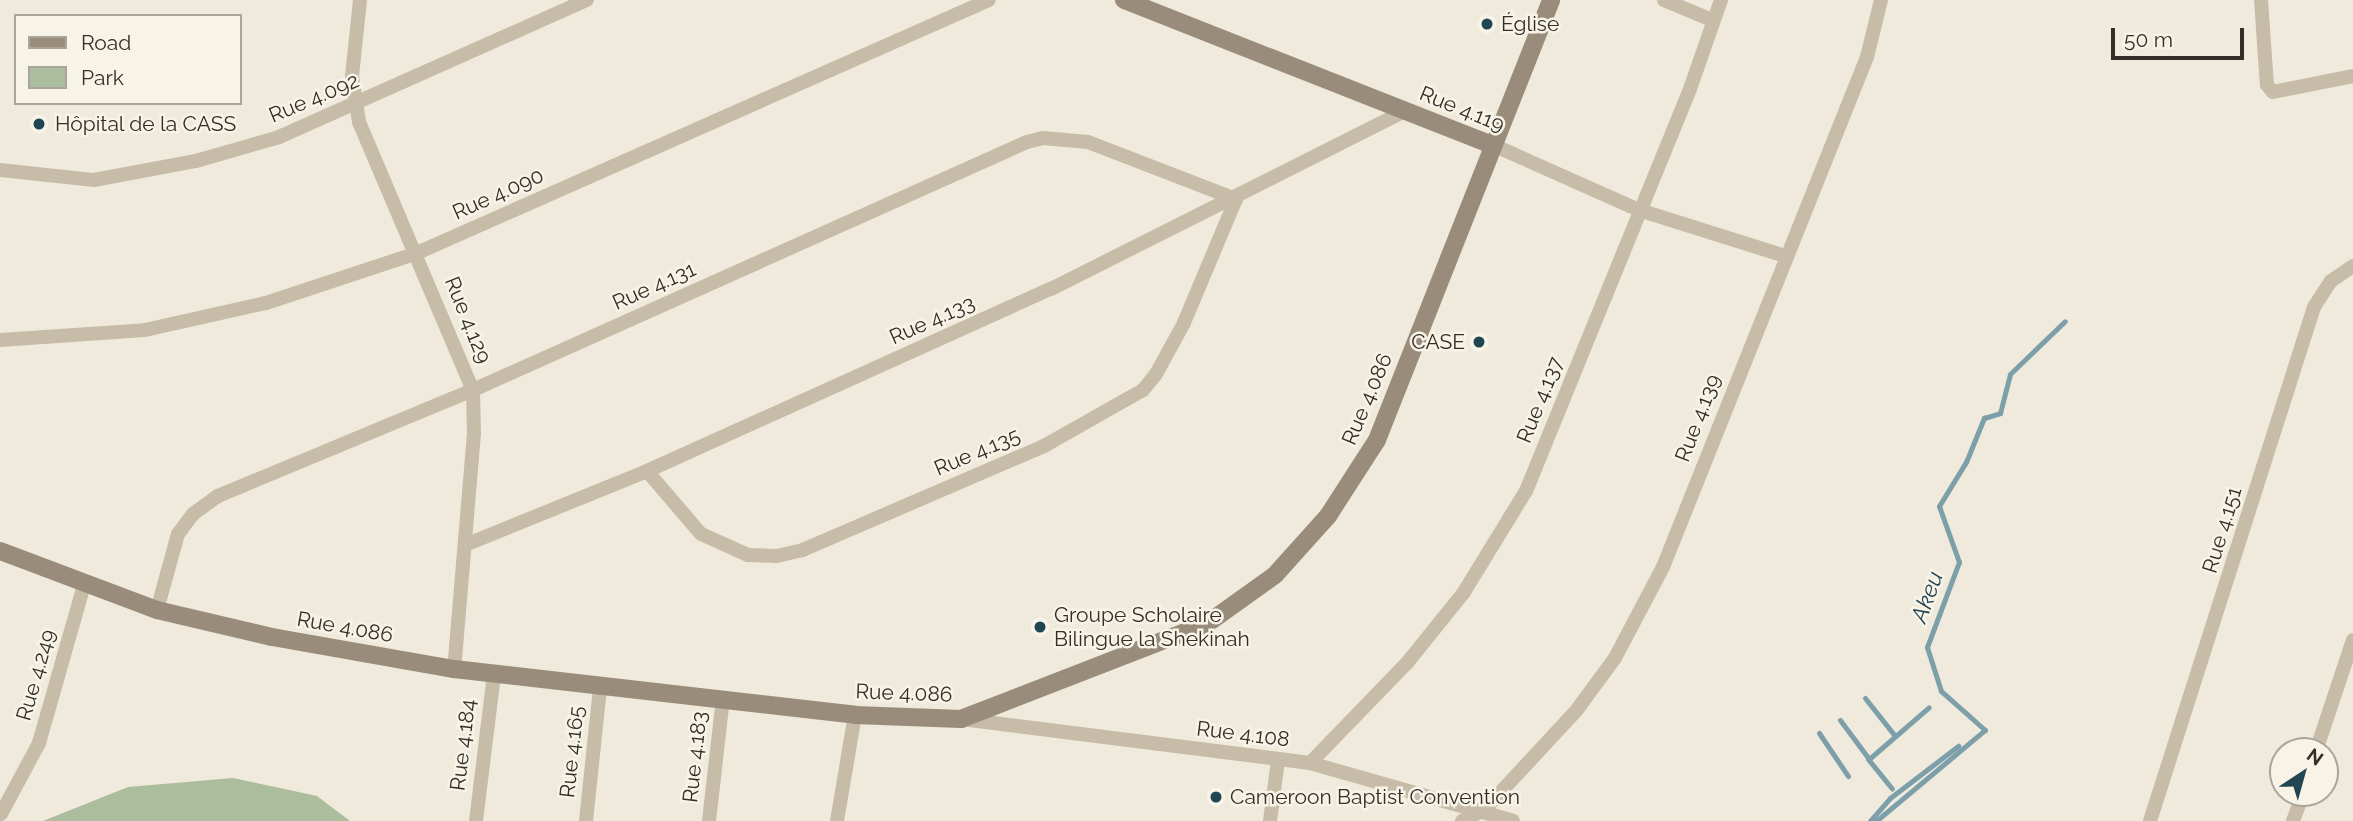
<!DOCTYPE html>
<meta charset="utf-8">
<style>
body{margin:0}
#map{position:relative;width:2353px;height:821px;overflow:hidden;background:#efeadb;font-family:Raleway,sans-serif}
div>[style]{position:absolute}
.green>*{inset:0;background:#acbd9d}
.stream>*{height:5px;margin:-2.5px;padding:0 2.5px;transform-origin:2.5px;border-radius:2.5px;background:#7d9faa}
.street>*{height:14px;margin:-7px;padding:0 7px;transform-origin:7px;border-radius:7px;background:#c6bca8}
.secondary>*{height:18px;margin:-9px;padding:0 9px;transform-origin:9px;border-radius:9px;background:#9a8c7a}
.dots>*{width:19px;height:19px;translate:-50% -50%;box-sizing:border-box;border:4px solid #f8f3e7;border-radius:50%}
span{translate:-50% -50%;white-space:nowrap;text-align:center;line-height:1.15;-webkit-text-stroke:5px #f8f3e7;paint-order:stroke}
.poi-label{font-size:21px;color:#342e28}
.left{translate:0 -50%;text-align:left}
.right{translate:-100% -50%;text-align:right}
.street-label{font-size:21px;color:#342e28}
.water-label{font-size:23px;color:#214552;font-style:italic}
.legend{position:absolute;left:14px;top:14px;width:228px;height:91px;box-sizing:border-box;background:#f8f3e7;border:2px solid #aaa49b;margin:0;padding:9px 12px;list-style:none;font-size:21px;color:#342e28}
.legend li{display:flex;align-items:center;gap:14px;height:35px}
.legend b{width:35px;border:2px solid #aaa49b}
.north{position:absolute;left:2269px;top:737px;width:70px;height:70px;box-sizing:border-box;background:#f8f3e7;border:2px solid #aaa49b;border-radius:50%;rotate:36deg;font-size:19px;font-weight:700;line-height:28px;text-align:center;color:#342e28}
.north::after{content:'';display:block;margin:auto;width:24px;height:32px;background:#214552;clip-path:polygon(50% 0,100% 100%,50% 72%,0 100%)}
.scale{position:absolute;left:2111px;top:28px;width:133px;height:32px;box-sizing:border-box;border:4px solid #342e28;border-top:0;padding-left:9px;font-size:21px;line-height:24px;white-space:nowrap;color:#342e28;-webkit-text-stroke:5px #f8f3e7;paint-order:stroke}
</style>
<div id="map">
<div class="green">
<div style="clip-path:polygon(233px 778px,317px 796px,350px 821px,43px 821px,128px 787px)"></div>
</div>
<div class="stream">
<div style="left:1865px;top:698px;width:48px;rotate:51.7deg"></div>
<div style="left:1840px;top:720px;width:49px;rotate:53.4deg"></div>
<div style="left:1869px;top:759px;width:79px;rotate:-40.9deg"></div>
<div style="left:1819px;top:733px;width:52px;rotate:56deg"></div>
<div style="left:1868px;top:759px;width:38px;rotate:51deg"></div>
<div style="left:1870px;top:821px;width:30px;rotate:-49deg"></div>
<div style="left:1890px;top:798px;width:86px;rotate:-37.4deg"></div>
<div style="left:1876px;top:821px;width:142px;rotate:-39.9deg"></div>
<div style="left:1985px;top:730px;width:59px;rotate:-138.4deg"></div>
<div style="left:1941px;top:691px;width:46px;rotate:-107.7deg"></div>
<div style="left:1927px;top:647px;width:91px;rotate:-69.4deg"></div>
<div style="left:1959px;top:562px;width:59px;rotate:-109.7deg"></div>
<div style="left:1939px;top:506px;width:52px;rotate:-58.5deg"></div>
<div style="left:1966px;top:462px;width:48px;rotate:-67.8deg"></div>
<div style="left:1984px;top:418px;width:17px;rotate:-17deg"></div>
<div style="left:2000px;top:413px;width:40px;rotate:-75.6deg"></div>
<div style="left:2010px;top:374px;width:76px;rotate:-43.9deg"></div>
</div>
<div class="street">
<div style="left:360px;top:0;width:76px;rotate:96deg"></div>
<div style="left:352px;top:76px;width:47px;rotate:81.3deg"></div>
<div style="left:359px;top:122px;width:291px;rotate:67deg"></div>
<div style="left:473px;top:390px;width:43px;rotate:88.7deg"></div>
<div style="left:474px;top:433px;width:237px;rotate:94.8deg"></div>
<div style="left:1664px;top:0;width:52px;rotate:22.6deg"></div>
<div style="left:2261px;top:0;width:85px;rotate:86deg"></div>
<div style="left:2267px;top:85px;width:9px;rotate:49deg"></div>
<div style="left:2273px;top:92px;width:82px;rotate:-11.3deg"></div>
<div style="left:1493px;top:145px;width:160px;rotate:24deg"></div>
<div style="left:1639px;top:210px;width:153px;rotate:17.5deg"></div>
<div style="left:0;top:170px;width:95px;rotate:6.1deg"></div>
<div style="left:94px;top:180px;width:104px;rotate:-10.6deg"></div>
<div style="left:196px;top:161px;width:86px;rotate:-16.1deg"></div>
<div style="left:279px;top:137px;width:337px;rotate:-24deg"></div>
<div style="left:0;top:340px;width:145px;rotate:-3.9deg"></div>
<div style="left:145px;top:330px;width:124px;rotate:-12.6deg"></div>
<div style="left:266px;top:303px;width:159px;rotate:-18.3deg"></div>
<div style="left:417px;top:253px;width:625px;rotate:-23.86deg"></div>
<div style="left:465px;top:545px;width:196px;rotate:-22.1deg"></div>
<div style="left:647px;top:471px;width:443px;rotate:-24.3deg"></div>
<div style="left:1051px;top:289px;width:396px;rotate:-26.7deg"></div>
<div style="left:157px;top:610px;width:79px;rotate:-74.6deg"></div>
<div style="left:178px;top:534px;width:25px;rotate:-53deg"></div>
<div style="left:193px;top:514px;width:31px;rotate:-36deg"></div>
<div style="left:218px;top:496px;width:276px;rotate:-22.6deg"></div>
<div style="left:473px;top:390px;width:607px;rotate:-24.12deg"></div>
<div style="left:1027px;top:142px;width:16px;rotate:-14deg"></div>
<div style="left:1043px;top:138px;width:45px;rotate:5.1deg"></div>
<div style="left:1088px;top:142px;width:159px;rotate:21.1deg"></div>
<div style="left:1236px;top:199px;width:134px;rotate:112.8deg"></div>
<div style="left:1184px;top:323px;width:58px;rotate:118.8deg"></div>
<div style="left:1156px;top:374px;width:21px;rotate:129deg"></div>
<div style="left:1143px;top:390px;width:114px;rotate:150.5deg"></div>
<div style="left:1044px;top:446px;width:262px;rotate:156.7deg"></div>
<div style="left:803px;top:550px;width:28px;rotate:167deg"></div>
<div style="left:776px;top:556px;width:28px;rotate:-178deg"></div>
<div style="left:748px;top:555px;width:51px;rotate:-155.9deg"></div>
<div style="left:701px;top:534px;width:83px;rotate:-130.6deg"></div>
<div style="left:962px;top:719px;width:351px;rotate:7.2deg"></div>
<div style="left:1310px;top:763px;width:211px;rotate:15.9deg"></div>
<div style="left:2316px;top:751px;width:117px;rotate:-71.6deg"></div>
<div style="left:1310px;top:763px;width:139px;rotate:-45.9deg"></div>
<div style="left:1407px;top:663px;width:91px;rotate:-51.2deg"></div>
<div style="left:1464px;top:592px;width:119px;rotate:-58.5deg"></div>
<div style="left:1526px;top:491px;width:434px;rotate:-67.8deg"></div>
<div style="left:1690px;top:89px;width:94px;rotate:-70.8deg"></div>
<div style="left:1px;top:814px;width:81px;rotate:-61.8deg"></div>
<div style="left:39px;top:743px;width:167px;rotate:-74.1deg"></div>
<div style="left:476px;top:821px;width:147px;rotate:-83deg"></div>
<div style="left:586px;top:821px;width:135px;rotate:-84deg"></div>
<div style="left:709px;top:821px;width:124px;rotate:-83.5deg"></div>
<div style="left:837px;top:821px;width:108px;rotate:-80.4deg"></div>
<div style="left:1270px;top:821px;width:62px;rotate:-82.5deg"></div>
<div style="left:1462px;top:821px;width:25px;rotate:-27deg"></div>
<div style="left:1484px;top:810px;width:135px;rotate:-47.1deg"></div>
<div style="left:1576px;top:711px;width:66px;rotate:-53.7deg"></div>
<div style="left:1615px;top:658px;width:103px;rotate:-62.2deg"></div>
<div style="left:1663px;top:567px;width:549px;rotate:-68.2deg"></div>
<div style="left:1867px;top:57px;width:59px;rotate:-76.2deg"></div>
<div style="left:2150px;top:821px;width:540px;rotate:-72.3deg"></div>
<div style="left:2314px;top:307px;width:31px;rotate:-57deg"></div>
<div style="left:2331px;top:281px;width:27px;rotate:-34deg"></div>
<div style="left:2293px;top:821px;width:30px;rotate:-70deg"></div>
</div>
<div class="secondary">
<div style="left:1124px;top:0;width:396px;rotate:21.5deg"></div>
<div style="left:0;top:551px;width:168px;rotate:20.6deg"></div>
<div style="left:157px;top:610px;width:118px;rotate:13.2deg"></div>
<div style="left:272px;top:637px;width:185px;rotate:10deg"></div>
<div style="left:454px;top:669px;width:404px;rotate:6.5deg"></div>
<div style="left:855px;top:715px;width:106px;rotate:2.2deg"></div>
<div style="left:961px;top:719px;width:265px;rotate:-21.2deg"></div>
<div style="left:1208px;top:623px;width:82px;rotate:-35.6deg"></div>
<div style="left:1275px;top:575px;width:79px;rotate:-48.1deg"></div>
<div style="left:1328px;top:516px;width:90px;rotate:-57.2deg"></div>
<div style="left:1377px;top:440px;width:473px;rotate:-68.4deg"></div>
</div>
<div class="dots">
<div style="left:1487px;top:24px;background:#214552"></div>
<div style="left:39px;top:124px;background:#214552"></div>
<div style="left:1479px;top:342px;background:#214552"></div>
<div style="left:1040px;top:627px;background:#214552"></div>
<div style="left:1216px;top:797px;background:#214552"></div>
</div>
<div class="poi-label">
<span class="left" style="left:1501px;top:24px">Église</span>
<span class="left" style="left:55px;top:124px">Hôpital de la CASS</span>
<span class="right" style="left:1465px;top:342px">CASE</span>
<span class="left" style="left:1054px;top:627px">Groupe Scholaire<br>Bilingue la Shekinah</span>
<span class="left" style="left:1230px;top:797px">Cameroon Baptist Convention</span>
</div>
<div class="street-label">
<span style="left:314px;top:98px;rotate:-23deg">Rue 4.092</span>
<span style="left:1462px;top:109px;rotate:22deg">Rue 4.119</span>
<span style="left:498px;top:194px;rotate:-24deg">Rue 4.090</span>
<span style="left:654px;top:286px;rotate:-24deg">Rue 4.131</span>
<span style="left:468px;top:320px;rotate:68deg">Rue 4.129</span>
<span style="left:932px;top:320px;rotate:-24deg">Rue 4.133</span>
<span style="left:1367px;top:399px;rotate:-67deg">Rue 4.086</span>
<span style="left:1540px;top:400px;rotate:-68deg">Rue 4.137</span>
<span style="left:1698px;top:418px;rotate:-69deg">Rue 4.139</span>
<span style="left:977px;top:452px;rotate:-23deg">Rue 4.135</span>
<span style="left:2222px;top:530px;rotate:-73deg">Rue 4.151</span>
<span style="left:345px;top:627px;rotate:10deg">Rue 4.086</span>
<span style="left:36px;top:675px;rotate:-74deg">Rue 4.249</span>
<span style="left:904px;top:693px;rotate:2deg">Rue 4.086</span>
<span style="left:1243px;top:734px;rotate:7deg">Rue 4.108</span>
<span style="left:463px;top:745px;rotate:-83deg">Rue 4.184</span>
<span style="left:572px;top:752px;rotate:-84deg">Rue 4.165</span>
<span style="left:695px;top:757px;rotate:-84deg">Rue 4.183</span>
</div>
<div class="water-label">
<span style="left:1927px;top:597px;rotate:-70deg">Akeu</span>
</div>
<ul class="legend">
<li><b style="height:9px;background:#9a8c7a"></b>Road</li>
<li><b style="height:19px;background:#acbd9d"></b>Park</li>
</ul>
<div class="north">N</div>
<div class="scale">50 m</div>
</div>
